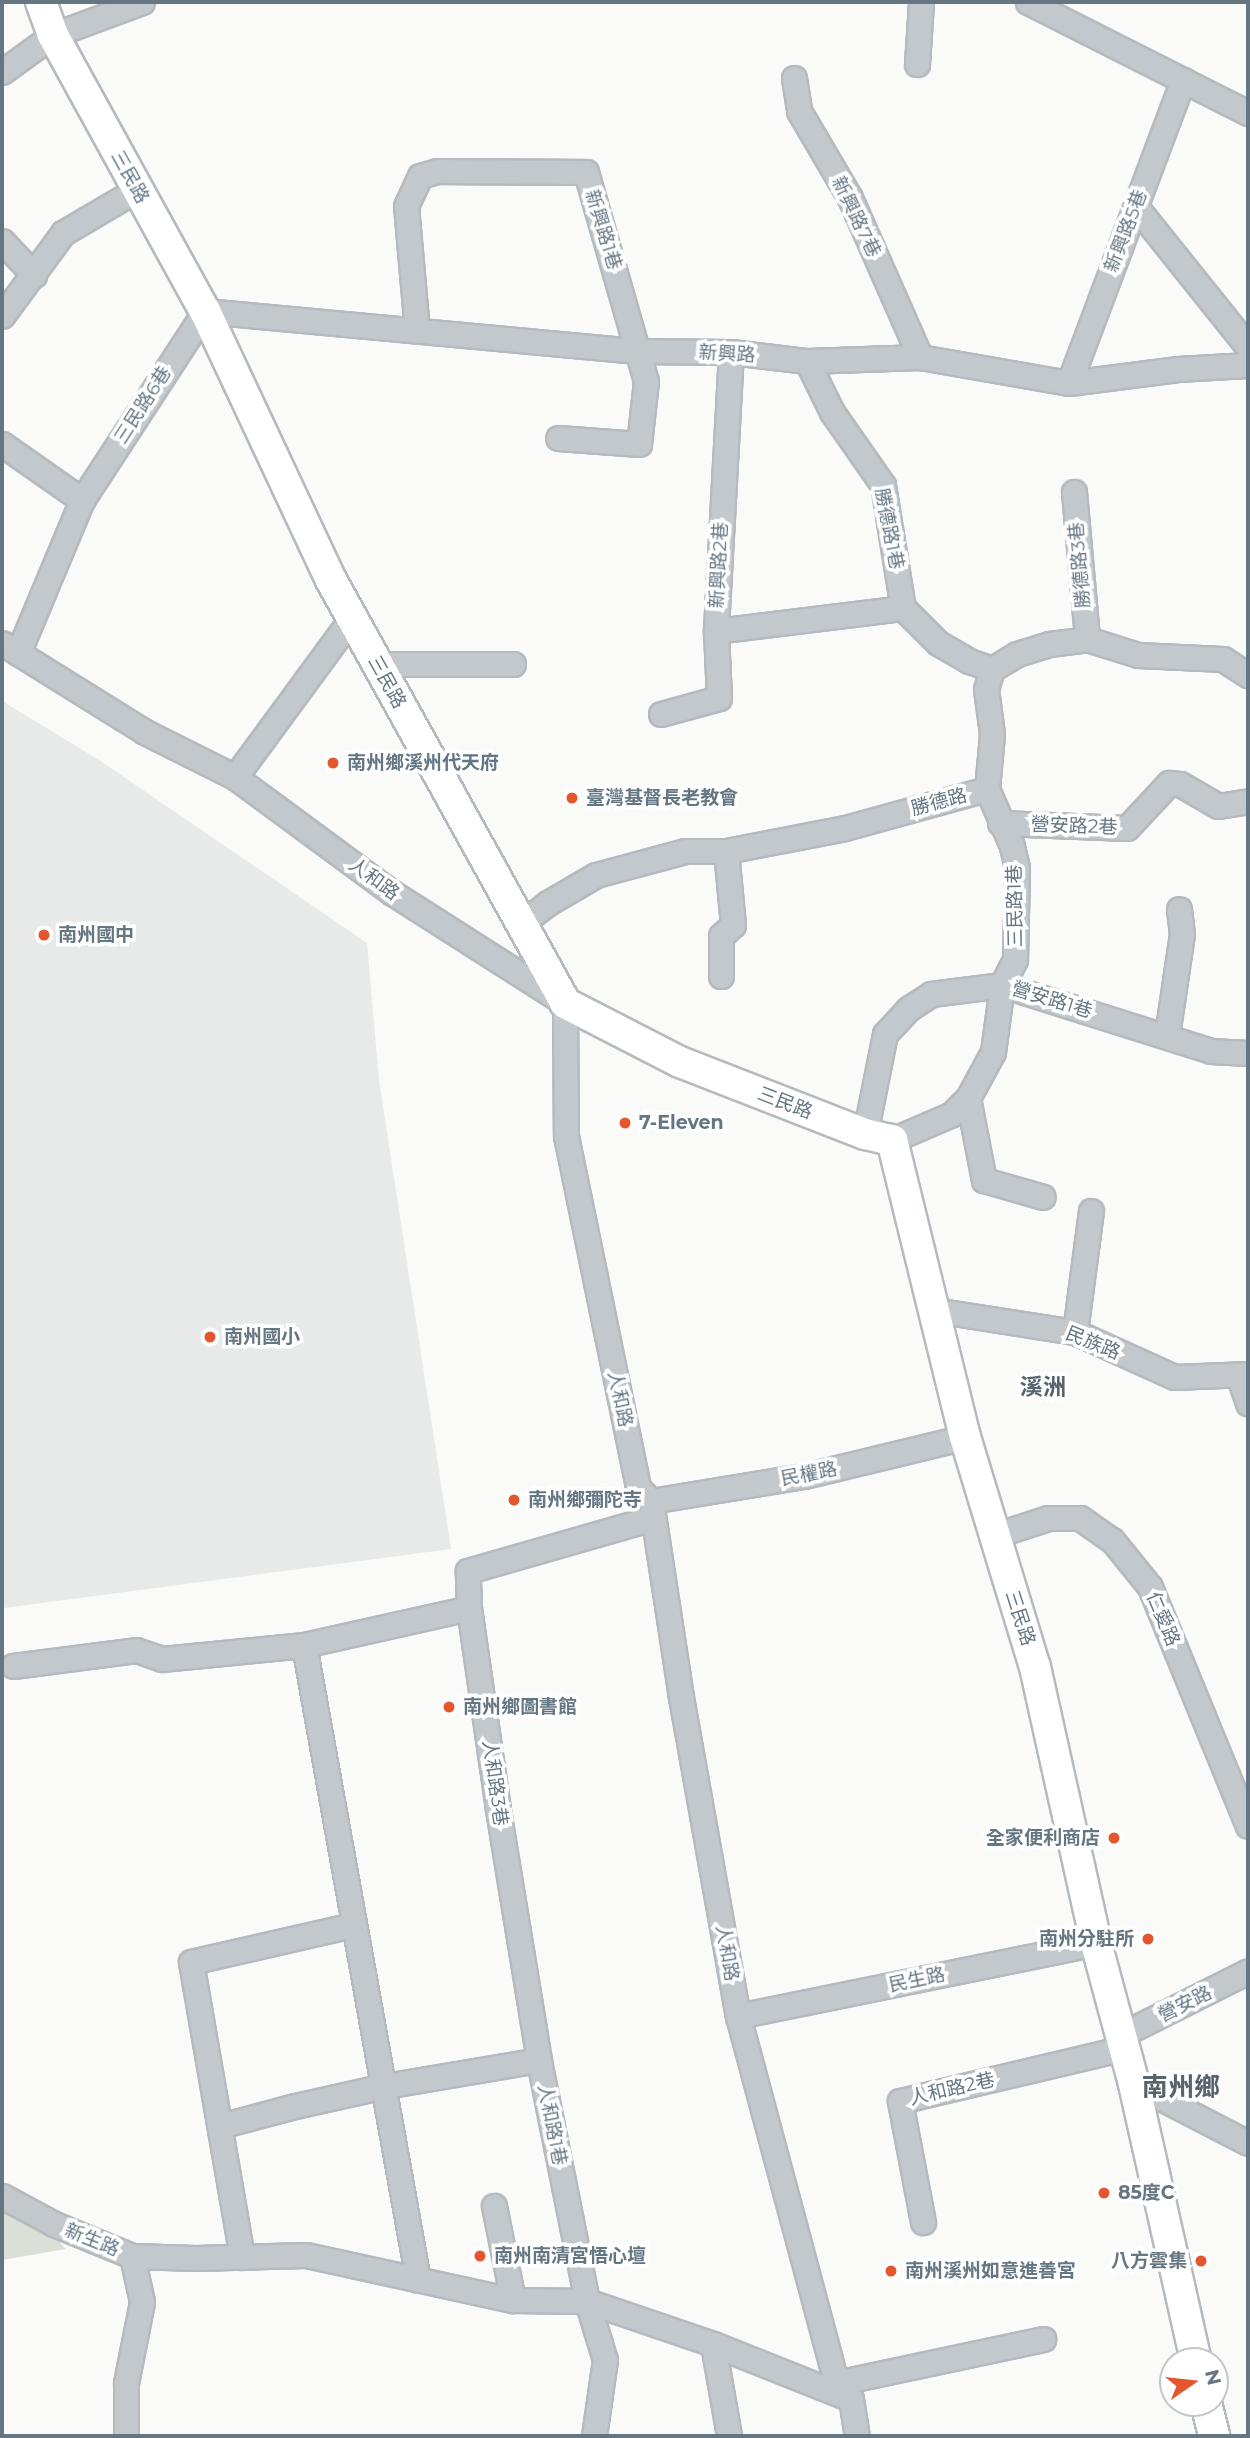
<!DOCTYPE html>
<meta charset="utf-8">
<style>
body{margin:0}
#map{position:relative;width:1250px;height:2438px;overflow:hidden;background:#fafaf8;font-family:Montserrat,"Noto Sans TC",sans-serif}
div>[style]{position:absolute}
.built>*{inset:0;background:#e8e9e9}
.green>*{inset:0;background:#dadfd7}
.roads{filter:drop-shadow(2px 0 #b5babe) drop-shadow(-2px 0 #b5babe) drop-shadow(0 2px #b5babe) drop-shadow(0 -2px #b5babe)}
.minor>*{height:23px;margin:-11.5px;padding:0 11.5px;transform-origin:11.5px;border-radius:11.5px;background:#c3c8cc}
.major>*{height:30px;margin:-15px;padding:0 15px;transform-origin:15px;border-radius:15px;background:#fff}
.dots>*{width:19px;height:19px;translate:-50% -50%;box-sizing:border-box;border:4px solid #fff;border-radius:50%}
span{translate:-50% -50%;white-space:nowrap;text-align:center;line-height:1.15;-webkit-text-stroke:7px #fff;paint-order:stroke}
.street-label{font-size:19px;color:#657683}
.poi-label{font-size:19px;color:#657683;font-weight:700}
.left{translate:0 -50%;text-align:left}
.right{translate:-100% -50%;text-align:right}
.quarter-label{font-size:23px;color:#57646e;font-weight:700}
.district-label{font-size:26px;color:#57646e;font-weight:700}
.frame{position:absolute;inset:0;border:4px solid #657683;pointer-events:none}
.north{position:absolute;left:1159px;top:2347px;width:70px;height:70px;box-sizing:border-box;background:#fff;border:2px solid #c1c8cd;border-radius:50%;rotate:76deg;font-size:19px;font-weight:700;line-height:28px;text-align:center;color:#657683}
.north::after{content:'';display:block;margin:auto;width:24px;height:32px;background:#e4572e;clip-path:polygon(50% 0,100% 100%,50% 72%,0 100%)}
</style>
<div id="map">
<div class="built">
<div style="clip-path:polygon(2px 701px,99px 760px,367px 943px,379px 1080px,451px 1549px,4px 1608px)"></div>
</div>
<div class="green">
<div style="clip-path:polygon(2px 2180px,4px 2185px,66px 2249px,2px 2260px)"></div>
</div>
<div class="roads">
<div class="minor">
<div style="left:1028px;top:2px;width:246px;rotate:26.8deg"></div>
<div style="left:917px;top:64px;width:62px;rotate:-86.3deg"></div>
<div style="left:2px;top:72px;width:63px;rotate:-36deg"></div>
<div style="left:53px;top:35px;width:95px;rotate:-20.3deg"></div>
<div style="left:794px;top:78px;width:33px;rotate:81deg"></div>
<div style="left:799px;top:111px;width:101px;rotate:59.6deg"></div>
<div style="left:850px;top:198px;width:174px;rotate:66.2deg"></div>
<div style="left:1136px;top:207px;width:179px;rotate:51.3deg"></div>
<div style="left:2px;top:241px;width:47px;rotate:46.7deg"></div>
<div style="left:2px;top:316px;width:103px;rotate:-53.7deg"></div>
<div style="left:63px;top:233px;width:85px;rotate:-30.5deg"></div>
<div style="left:417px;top:331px;width:125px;rotate:-95deg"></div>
<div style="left:406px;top:206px;width:33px;rotate:-65deg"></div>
<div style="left:420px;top:176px;width:18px;rotate:-16deg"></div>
<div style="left:437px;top:171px;width:149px;rotate:0.4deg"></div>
<div style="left:586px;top:172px;width:217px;rotate:74deg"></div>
<div style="left:646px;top:381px;width:63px;rotate:96.3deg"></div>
<div style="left:639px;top:444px;width:81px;rotate:-175.8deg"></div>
<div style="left:731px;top:352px;width:279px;rotate:93.1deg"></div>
<div style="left:716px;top:631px;width:188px;rotate:-7deg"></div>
<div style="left:807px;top:361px;width:57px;rotate:63.9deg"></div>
<div style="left:832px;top:412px;width:89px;rotate:55.1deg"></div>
<div style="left:883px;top:485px;width:125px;rotate:80.8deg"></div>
<div style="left:903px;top:608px;width:49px;rotate:45deg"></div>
<div style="left:938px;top:643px;width:36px;rotate:30deg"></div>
<div style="left:969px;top:661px;width:24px;rotate:19deg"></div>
<div style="left:1069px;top:383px;width:324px;rotate:-69.4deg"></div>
<div style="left:2px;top:444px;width:98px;rotate:35deg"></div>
<div style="left:1074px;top:492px;width:148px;rotate:84.9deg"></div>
<div style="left:2px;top:643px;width:168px;rotate:31.9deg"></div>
<div style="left:145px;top:732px;width:101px;rotate:26.6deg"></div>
<div style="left:235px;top:777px;width:194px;rotate:36.4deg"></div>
<div style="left:391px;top:892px;width:206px;rotate:32.5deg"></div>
<div style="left:565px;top:1003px;width:133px;rotate:89.6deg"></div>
<div style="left:566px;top:1136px;width:359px;rotate:78.4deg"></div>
<div style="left:638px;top:1488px;width:18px;rotate:45deg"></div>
<div style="left:651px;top:1501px;width:198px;rotate:81.3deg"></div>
<div style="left:681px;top:1697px;width:324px;rotate:79.9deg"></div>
<div style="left:738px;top:2016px;width:380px;rotate:75deg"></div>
<div style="left:836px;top:2383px;width:22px;rotate:47deg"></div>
<div style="left:851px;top:2399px;width:37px;rotate:81deg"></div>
<div style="left:18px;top:653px;width:166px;rotate:-67.3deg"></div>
<div style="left:82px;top:500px;width:225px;rotate:-56.9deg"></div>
<div style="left:205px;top:311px;width:437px;rotate:5.3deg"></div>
<div style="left:640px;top:351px;width:91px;rotate:0.6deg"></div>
<div style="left:731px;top:352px;width:77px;rotate:6.8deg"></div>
<div style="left:807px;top:361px;width:113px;rotate:-2deg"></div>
<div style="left:920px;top:357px;width:151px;rotate:9.9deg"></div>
<div style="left:1069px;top:383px;width:110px;rotate:-7.3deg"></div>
<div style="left:1178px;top:369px;width:70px;rotate:-3.3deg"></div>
<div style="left:377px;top:664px;width:136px"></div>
<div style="left:661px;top:714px;width:60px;rotate:-15.4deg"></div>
<div style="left:719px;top:698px;width:67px;rotate:-92.6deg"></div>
<div style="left:235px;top:777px;width:196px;rotate:-53.7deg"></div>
<div style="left:1000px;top:823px;width:127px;rotate:2.3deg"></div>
<div style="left:1127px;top:828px;width:62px;rotate:-47deg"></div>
<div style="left:1169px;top:783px;width:11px;rotate:5deg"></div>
<div style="left:1180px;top:784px;width:44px;rotate:30.1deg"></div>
<div style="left:1218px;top:806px;width:30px;rotate:-9deg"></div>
<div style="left:521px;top:924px;width:34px;rotate:-38deg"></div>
<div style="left:548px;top:903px;width:56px;rotate:-30.3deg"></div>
<div style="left:596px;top:875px;width:92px;rotate:-15.1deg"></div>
<div style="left:685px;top:851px;width:41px"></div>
<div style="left:726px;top:851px;width:121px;rotate:-10.9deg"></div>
<div style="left:845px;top:828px;width:147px;rotate:-15.4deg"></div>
<div style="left:987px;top:789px;width:55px;rotate:-84.8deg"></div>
<div style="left:992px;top:734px;width:45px;rotate:-97.6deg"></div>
<div style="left:986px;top:689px;width:21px;rotate:-73deg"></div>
<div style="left:992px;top:669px;width:29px;rotate:-31deg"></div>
<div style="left:1017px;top:654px;width:34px;rotate:-17deg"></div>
<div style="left:1049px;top:644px;width:38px;rotate:-7deg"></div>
<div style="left:1087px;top:639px;width:53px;rotate:17.4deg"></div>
<div style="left:1138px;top:655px;width:85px;rotate:2.7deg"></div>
<div style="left:1223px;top:659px;width:30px;rotate:33deg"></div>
<div style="left:721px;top:976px;width:40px;rotate:-90deg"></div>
<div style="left:721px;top:936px;width:16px;rotate:-43deg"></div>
<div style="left:733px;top:925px;width:74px;rotate:-95.4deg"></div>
<div style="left:1167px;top:1035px;width:102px;rotate:-81.6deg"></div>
<div style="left:1182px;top:934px;width:25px;rotate:-97deg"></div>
<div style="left:968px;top:1098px;width:84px;rotate:79deg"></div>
<div style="left:984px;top:1180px;width:61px;rotate:16.1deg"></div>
<div style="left:865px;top:1134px;width:102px;rotate:-78.7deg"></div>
<div style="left:885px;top:1034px;width:34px;rotate:-47deg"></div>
<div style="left:908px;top:1009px;width:27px;rotate:-33deg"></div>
<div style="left:931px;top:994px;width:72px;rotate:-7.2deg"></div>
<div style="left:1002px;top:985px;width:219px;rotate:17.5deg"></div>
<div style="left:1211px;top:1051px;width:37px;rotate:3deg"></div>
<div style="left:892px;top:1140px;width:65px;rotate:-23.4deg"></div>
<div style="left:952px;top:1114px;width:23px;rotate:-45deg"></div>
<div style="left:968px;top:1098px;width:52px;rotate:-61.5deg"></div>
<div style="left:993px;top:1052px;width:68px;rotate:-82.3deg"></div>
<div style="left:1002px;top:985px;width:29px;rotate:-63deg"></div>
<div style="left:1015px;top:959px;width:91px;rotate:-88.7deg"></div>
<div style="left:1017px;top:868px;width:23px;rotate:-103deg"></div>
<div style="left:1012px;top:846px;width:62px;rotate:-113.7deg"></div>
<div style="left:934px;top:1310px;width:143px;rotate:8.9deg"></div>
<div style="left:1075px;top:1332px;width:109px;rotate:24.4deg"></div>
<div style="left:1174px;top:1377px;width:74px;rotate:-2.3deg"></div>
<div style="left:1075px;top:1332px;width:122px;rotate:-82.5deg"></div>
<div style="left:1239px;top:1377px;width:28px;rotate:71deg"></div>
<div style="left:651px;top:1501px;width:155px;rotate:-9.3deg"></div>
<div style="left:804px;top:1476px;width:166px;rotate:-13.6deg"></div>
<div style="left:993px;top:1536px;width:58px;rotate:-18.1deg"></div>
<div style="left:1048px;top:1518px;width:32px"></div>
<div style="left:1080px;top:1518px;width:39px;rotate:35deg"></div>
<div style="left:1112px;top:1540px;width:60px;rotate:51deg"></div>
<div style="left:1150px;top:1587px;width:258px;rotate:67.7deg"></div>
<div style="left:304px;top:1645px;width:645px;rotate:79.82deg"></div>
<div style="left:13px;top:1666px;width:124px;rotate:-7.4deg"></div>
<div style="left:136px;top:1650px;width:28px;rotate:19deg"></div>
<div style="left:162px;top:1659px;width:143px;rotate:-5.6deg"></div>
<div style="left:304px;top:1645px;width:169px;rotate:-12.6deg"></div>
<div style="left:738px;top:2016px;width:365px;rotate:-11.5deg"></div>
<div style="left:1121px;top:2035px;width:142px;rotate:-26.7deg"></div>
<div style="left:1134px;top:2084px;width:128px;rotate:27.4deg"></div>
<div style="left:220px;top:2126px;width:78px;rotate:-14.9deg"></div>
<div style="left:295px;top:2106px;width:92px;rotate:-12.5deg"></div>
<div style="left:385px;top:2086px;width:156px;rotate:-9.6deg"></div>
<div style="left:2px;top:2196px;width:59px;rotate:28.3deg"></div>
<div style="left:54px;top:2224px;width:84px;rotate:22.3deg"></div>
<div style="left:132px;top:2256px;width:47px;rotate:77.7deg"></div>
<div style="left:142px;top:2302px;width:83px;rotate:101.2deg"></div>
<div style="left:126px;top:2383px;width:53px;rotate:90deg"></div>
<div style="left:494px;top:2206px;width:96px;rotate:78.6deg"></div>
<div style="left:923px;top:2222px;width:123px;rotate:-100.8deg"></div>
<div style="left:900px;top:2101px;width:230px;rotate:-13.3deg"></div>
<div style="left:132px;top:2256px;width:64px;rotate:1.8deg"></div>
<div style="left:196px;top:2258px;width:110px;rotate:-1.6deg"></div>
<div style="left:306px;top:2255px;width:212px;rotate:12.3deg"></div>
<div style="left:513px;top:2300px;width:74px;rotate:0.8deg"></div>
<div style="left:587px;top:2301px;width:133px;rotate:18.8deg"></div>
<div style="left:713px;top:2344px;width:146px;rotate:21.7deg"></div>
<div style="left:242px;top:2257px;width:299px;rotate:-99.8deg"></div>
<div style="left:191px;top:1962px;width:165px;rotate:-12.9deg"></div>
<div style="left:713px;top:2344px;width:93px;rotate:80.1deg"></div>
<div style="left:836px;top:2383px;width:212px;rotate:-12deg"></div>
<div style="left:594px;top:2436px;width:77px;rotate:-81.8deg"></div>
<div style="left:605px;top:2360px;width:62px;rotate:-107deg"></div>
<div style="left:587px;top:2301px;width:246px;rotate:-101.3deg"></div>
<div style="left:539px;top:2060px;width:254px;rotate:-99.3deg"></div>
<div style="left:498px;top:1809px;width:203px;rotate:-98.2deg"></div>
<div style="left:469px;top:1608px;width:37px;rotate:-92deg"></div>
<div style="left:468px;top:1571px;width:192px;rotate:-16deg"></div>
</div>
<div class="major">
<div style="left:41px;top:2px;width:35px;rotate:70deg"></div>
<div style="left:53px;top:35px;width:315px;rotate:61.2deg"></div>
<div style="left:205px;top:311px;width:297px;rotate:64.9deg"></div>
<div style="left:331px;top:580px;width:483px;rotate:61deg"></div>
<div style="left:565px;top:1003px;width:129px;rotate:27.2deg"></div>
<div style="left:680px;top:1062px;width:199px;rotate:21.3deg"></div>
<div style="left:865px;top:1134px;width:28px;rotate:13deg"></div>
<div style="left:892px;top:1140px;width:306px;rotate:76.2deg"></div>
<div style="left:965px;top:1437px;width:240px;rotate:73.1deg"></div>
<div style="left:1035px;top:1667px;width:283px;rotate:77.5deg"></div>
<div style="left:1096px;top:1943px;width:146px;rotate:74.9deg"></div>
<div style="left:1134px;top:2084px;width:284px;rotate:77.4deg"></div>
<div style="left:1206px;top:2403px;width:34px;rotate:76deg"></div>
</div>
</div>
<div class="dots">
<div style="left:333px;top:763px;background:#e4572e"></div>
<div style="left:572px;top:798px;background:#e4572e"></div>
<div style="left:44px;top:935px;background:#e4572e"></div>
<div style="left:625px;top:1123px;background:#e4572e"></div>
<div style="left:210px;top:1337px;background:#e4572e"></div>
<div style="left:514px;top:1500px;background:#e4572e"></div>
<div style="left:449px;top:1707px;background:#e4572e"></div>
<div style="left:1114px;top:1838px;background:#e4572e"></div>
<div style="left:1148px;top:1939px;background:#e4572e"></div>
<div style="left:1104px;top:2193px;background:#e4572e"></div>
<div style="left:480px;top:2256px;background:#e4572e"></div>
<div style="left:1201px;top:2261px;background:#e4572e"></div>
<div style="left:891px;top:2271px;background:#e4572e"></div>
</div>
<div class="street-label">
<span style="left:130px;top:177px;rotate:61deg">三民路</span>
<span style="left:856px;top:217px;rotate:64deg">新興路7巷</span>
<span style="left:603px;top:230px;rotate:73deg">新興路1巷</span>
<span style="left:1126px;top:231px;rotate:-69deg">新興路5巷</span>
<span style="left:727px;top:354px;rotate:3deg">新興路</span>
<span style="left:143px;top:405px;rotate:-57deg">三民路6巷</span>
<span style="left:889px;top:529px;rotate:79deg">勝德路1巷</span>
<span style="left:719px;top:565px;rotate:-87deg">新興路2巷</span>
<span style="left:1080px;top:565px;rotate:-95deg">勝德路3巷</span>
<span style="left:387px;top:682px;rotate:61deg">三民路</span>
<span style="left:939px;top:802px;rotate:-15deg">勝德路</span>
<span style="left:1074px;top:826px;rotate:2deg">營安路2巷</span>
<span style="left:374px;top:879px;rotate:36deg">人和路</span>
<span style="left:1015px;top:906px;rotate:-91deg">三民路1巷</span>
<span style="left:1052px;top:1000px;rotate:17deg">營安路1巷</span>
<span style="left:785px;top:1103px;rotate:21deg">三民路</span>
<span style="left:1093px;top:1343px;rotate:22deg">民族路</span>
<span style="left:620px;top:1399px;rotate:78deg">人和路</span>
<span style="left:809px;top:1474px;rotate:-11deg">民權路</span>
<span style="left:1020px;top:1618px;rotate:72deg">三民路</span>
<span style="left:1163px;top:1619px;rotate:67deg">仁愛路</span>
<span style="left:495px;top:1783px;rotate:82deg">人和路3巷</span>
<span style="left:727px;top:1953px;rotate:80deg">人和路</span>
<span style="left:917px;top:1980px;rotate:-12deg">民生路</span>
<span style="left:1185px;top:2004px;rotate:-26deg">營安路</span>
<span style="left:952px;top:2089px;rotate:-13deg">人和路2巷</span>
<span style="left:552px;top:2125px;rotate:79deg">人和路1巷</span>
<span style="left:92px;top:2240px;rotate:22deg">新生路</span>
</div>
<div class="poi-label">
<span class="left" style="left:347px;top:763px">南州鄉溪州代天府</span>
<span class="left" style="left:586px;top:798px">臺灣基督長老教會</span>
<span class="left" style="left:58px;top:935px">南州國中</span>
<span class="left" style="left:639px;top:1123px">7-Eleven</span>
<span class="left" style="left:224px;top:1337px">南州國小</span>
<span class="left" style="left:528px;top:1500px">南州鄉彌陀寺</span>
<span class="left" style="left:463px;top:1707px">南州鄉圖書館</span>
<span class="right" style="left:1100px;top:1838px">全家便利商店</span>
<span class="right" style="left:1134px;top:1939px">南州分駐所</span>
<span class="left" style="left:1118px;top:2193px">85度C</span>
<span class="left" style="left:494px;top:2256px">南州南清宮悟心壇</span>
<span class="right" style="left:1187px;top:2261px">八方雲集</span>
<span class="left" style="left:905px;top:2271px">南州溪州如意進善宮</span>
</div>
<div class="quarter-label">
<span style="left:1043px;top:1387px">溪洲</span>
</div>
<div class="district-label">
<span style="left:1181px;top:2088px">南州鄉</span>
</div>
<div class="frame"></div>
<div class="north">N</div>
</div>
